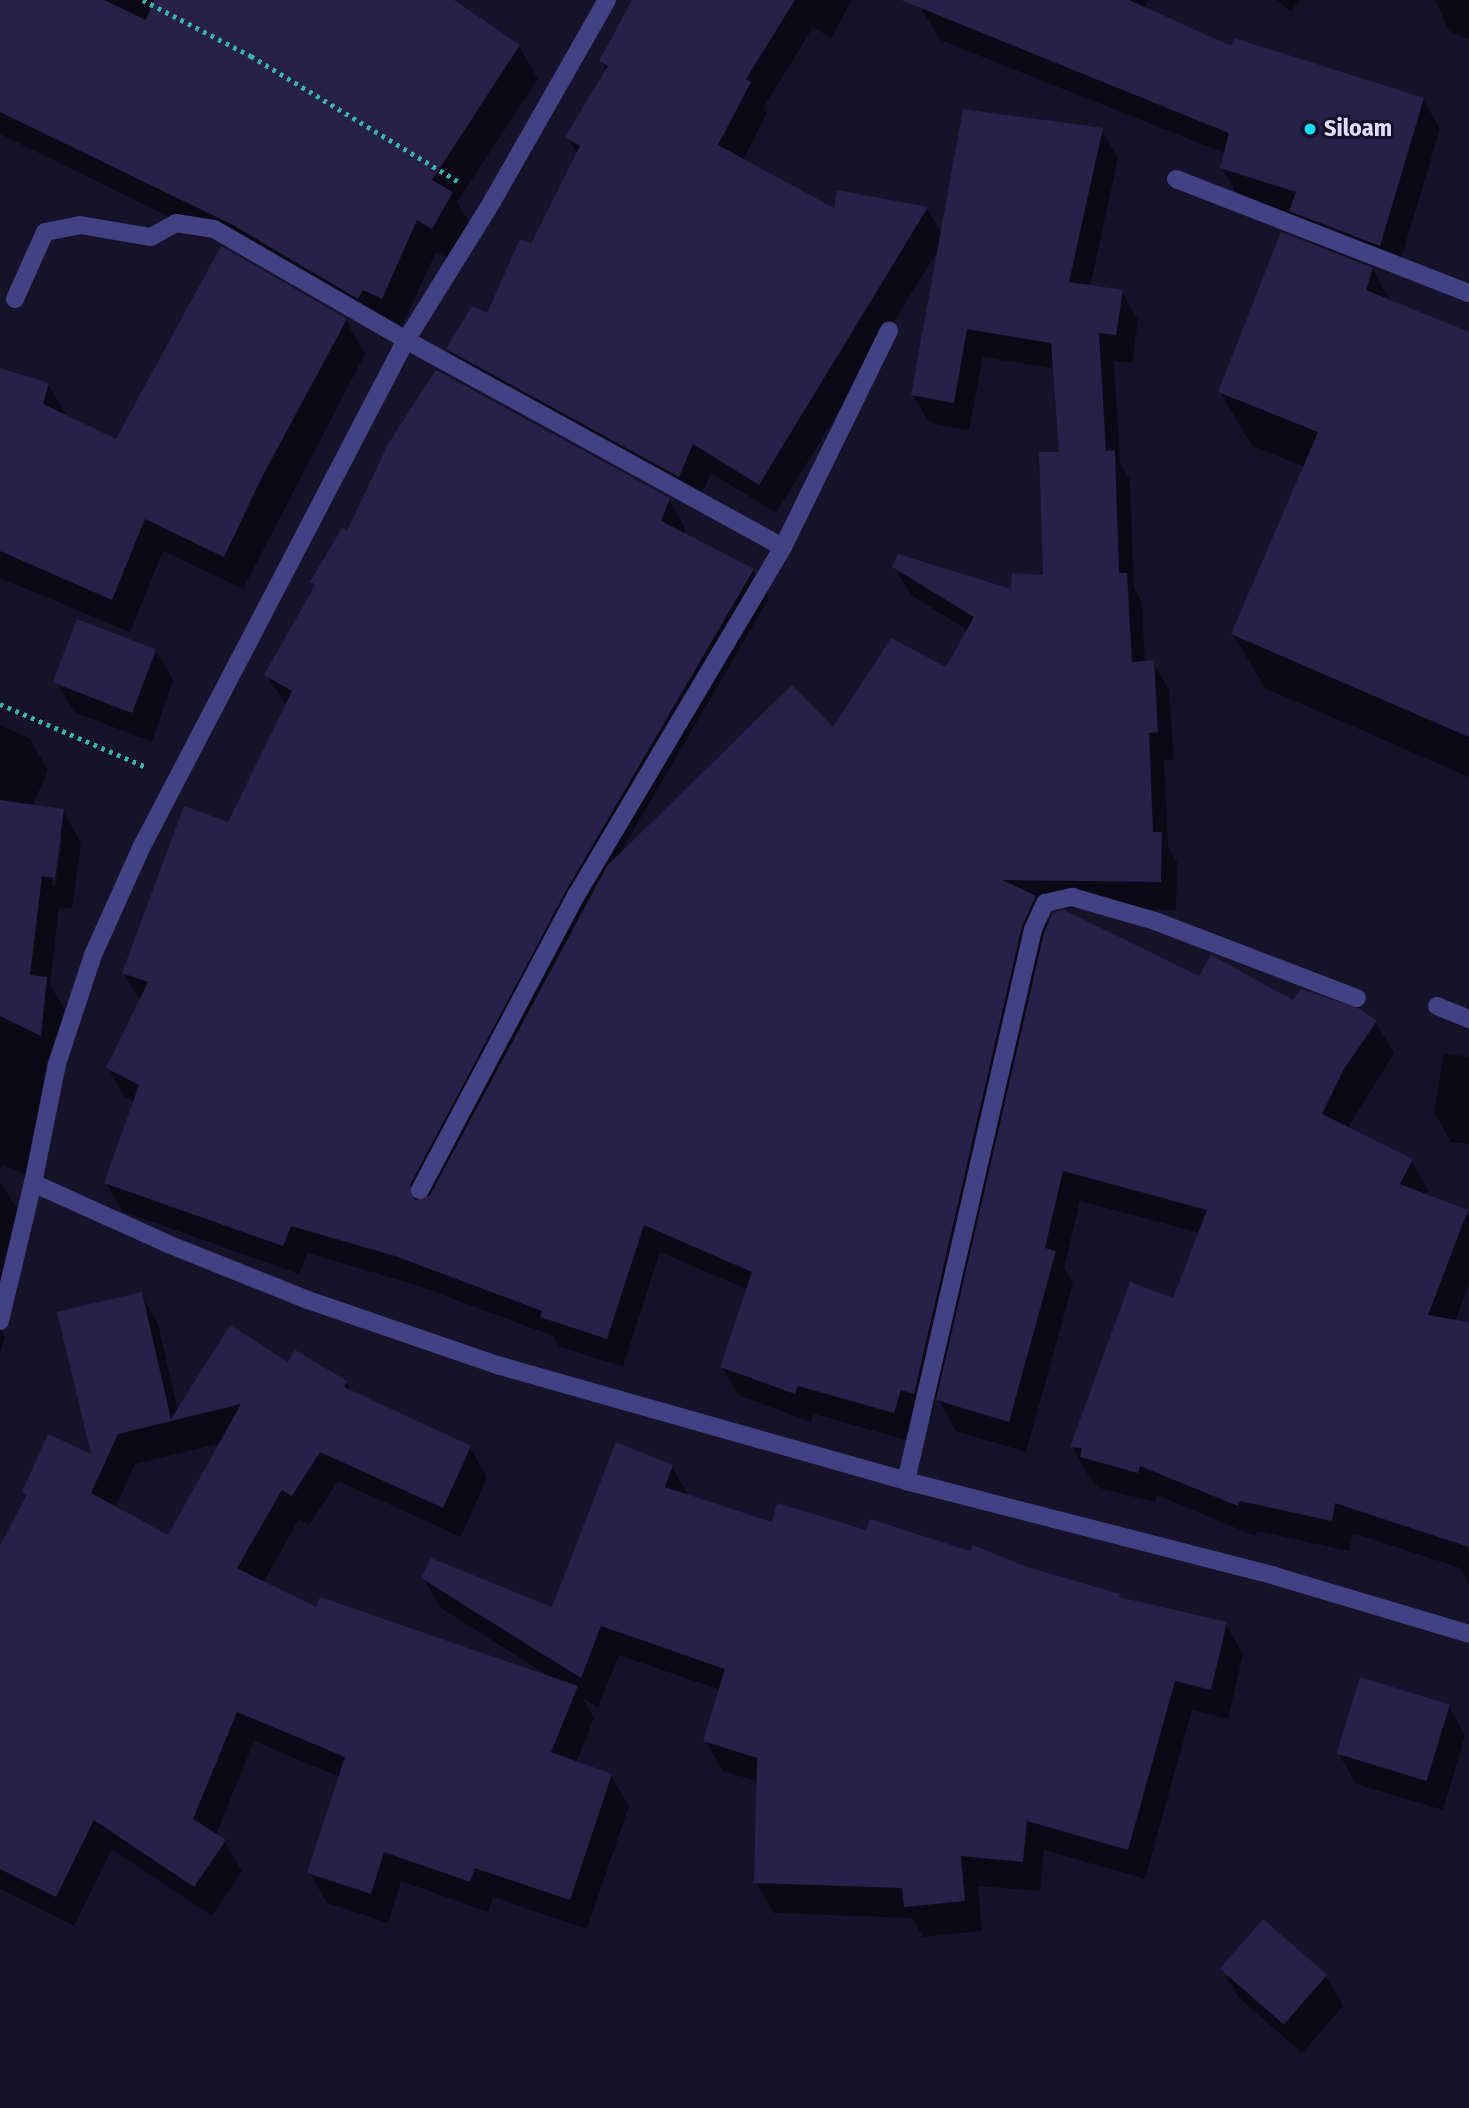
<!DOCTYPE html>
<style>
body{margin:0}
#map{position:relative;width:1469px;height:2108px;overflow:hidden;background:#161229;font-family:"Fira Sans Condensed",sans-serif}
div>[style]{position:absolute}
.shadow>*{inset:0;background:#0007}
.building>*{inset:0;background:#272048;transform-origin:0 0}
.path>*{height:4.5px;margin-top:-2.25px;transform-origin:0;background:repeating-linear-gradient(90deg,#39b4aa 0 3.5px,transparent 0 8.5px)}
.service>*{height:18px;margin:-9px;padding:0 9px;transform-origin:9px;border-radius:9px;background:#424184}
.minor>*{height:18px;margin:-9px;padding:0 9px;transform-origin:9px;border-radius:9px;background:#424184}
.dots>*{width:19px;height:19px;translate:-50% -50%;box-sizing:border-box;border:4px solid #161229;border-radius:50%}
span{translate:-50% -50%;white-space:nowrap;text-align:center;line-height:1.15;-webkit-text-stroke:6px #161229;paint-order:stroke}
.poi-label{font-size:24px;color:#dfdcfd;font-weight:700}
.left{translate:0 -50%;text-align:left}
</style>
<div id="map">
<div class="shadow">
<div style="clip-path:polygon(0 0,450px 0,519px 46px,538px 79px,457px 202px,471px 226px,451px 260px,436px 252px,400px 330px,0 134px)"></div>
<div style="clip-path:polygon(634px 0,852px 0,831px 38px,813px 27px,764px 107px,767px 113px,743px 160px,835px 210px,839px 192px,927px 209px,942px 234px,1101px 129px,1118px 158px,1090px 287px,1122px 292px,1138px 320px,1132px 363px,1114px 361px,1120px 463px,1130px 480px,1134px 588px,1142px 603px,1145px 663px,1153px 662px,1169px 690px,1174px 760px,1164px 761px,1168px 846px,1177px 862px,1176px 910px,1041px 908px,1050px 924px,1200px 979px,1294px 1002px,1359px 1011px,1376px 1023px,1394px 1053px,1348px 1128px,1411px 1160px,1429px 1191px,1427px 1196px,1469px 1216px,1469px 1283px,1455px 1322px,1469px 1324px,1469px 1584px,1460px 1568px,1353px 1533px,1349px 1551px,1257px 1531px,1255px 1536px,1157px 1495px,1155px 1502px,1099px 1488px,1089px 1477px,1072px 1446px,1174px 1300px,1200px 1233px,1080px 1201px,1064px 1268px,1073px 1283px,1026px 1452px,956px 1431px,936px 1396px,930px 1421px,917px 1417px,910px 1441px,814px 1414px,811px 1422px,738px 1395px,722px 1367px,748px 1290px,660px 1252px,623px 1367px,559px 1346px,553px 1336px,413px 1284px,307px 1253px,299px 1274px,122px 1211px,106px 1182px,135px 1102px,124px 1097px,108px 1068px,140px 1001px,124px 973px,228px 825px,287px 706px,266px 675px,315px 587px,312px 582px,347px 534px,669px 499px,685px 528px,683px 534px,753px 570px,769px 598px,619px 855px,947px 669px,969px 631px,911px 595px,894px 567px,1013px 591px,1045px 577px,1061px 453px,1055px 369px,983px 357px,969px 430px,929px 423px,913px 395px,940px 247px,776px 513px,711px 473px,697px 506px,465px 379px,448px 349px,488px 316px,531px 246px,578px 155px,567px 137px,607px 71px,601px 61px)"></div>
<div style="clip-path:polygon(926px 0,1147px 0,1145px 9px,1232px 48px,1423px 99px,1440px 129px,1396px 275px,1308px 241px,1294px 215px,1239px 198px,1222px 168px,1226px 154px,940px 40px,922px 10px)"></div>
<div style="clip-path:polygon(1277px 0,1300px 0,1291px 11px)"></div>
<div style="clip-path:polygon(1435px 0,1469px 0,1469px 39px,1449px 31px)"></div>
<div style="clip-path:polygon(1372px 269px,1391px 302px,1469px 334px,1469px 777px,1265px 688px,1233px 634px,1305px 467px,1252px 446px,1220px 392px)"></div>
<div style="clip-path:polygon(346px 321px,365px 354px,243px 589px,163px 551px,130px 632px,0 578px,0 369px,48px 384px,68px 418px,117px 442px)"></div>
<div style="clip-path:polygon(156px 651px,173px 680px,152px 742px,74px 712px,57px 683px)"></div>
<div style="clip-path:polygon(evenodd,0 725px,30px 739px,48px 770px,32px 807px,63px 811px,81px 843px,72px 909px,59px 907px,50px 985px,65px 1010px,58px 1066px,47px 1061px,28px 1175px,3px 1165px,0 1170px,0 725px,58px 837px,62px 837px,55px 887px,52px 886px,58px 837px)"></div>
<div style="clip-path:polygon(1444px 1053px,1469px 1057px,1469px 1144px,1451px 1142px,1434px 1112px)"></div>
<div style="clip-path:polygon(0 1182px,21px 1215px,0 1318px)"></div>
<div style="clip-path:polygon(evenodd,141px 1294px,158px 1324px,178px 1411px,289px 1364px,346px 1383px,352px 1393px,470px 1447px,487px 1477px,461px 1537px,338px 1481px,309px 1525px,299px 1519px,263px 1583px,317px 1610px,550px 1677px,441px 1608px,423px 1578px,553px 1609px,672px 1467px,689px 1496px,773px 1524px,867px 1532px,1024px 1568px,1121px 1600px,1226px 1624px,1243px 1654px,1228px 1719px,1192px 1710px,1145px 1879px,1044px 1850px,1040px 1891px,978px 1886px,982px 1931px,923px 1937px,912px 1918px,774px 1913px,756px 1883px,759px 1782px,723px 1771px,705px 1740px,720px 1690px,619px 1655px,598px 1707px,582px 1697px,594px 1718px,576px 1763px,611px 1776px,629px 1806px,587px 1929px,493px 1897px,488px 1912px,401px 1881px,388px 1923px,327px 1903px,309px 1872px,340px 1777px,254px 1741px,216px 1835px,224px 1841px,242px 1871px,212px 1916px,112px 1849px,74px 1926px,0 1889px,0 1559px,49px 1436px,93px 1457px,141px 1294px,222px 1443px,169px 1538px,115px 1508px,135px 1464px,222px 1443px)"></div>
<div style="clip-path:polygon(0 1328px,5px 1336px,0 1354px)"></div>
<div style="clip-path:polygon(1448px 1705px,1465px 1735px,1443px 1810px,1356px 1784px,1339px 1754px)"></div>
<div style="clip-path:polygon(1263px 1922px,1326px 1976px,1343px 2006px,1302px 2053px,1239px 1998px,1222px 1969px)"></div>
</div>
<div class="building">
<div style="clip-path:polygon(0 0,104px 0,146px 20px,154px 0,454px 0,520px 45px,432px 180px,453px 192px,432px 229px,417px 220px,382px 299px,363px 290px,358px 299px,233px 225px,0 112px)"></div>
<div style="clip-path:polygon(632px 0,795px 0,746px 79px,751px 82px,718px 145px,834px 208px,837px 190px,928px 207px,759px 485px,693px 444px,679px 477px,446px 349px,472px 306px,487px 313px,520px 239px,531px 244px,580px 146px,565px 137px,608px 66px,599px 61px)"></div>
<div style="clip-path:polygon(901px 0,1129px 0,1231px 46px,1234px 38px,1424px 98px,1380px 246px,1289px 211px,1296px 192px,1220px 168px,1229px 133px)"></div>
<div style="clip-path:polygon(963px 109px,1103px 128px,1069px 282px,1123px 290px,1116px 335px,1099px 333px,1106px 451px,1115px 450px,1119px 573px,1127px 573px,1132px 662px,1154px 660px,1158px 732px,1149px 733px,1153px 832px,1162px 832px,1161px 882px,1002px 880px,1036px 896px,1022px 926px,914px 1394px,901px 1390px,894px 1413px,798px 1386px,795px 1394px,720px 1367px,752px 1272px,644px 1225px,607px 1339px,540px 1317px,542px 1311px,395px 1256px,291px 1226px,283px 1246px,104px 1183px,139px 1085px,106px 1068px,148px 982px,122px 973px,184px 806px,228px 822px,292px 691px,264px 675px,315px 585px,310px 582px,342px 528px,347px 531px,388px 444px,436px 370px,670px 498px,661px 521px,754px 569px,567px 889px,410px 1185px,415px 1200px,430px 1195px,607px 866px,792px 685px,833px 727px,891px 638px,946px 667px,974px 617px,892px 567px,898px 554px,1011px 589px,1012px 573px,1043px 575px,1039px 452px,1059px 452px,1051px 343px,967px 329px,954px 403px,911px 395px)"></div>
<div style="clip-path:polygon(1281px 232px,1373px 268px,1366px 290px,1469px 332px,1469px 737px,1231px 634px,1318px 432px,1218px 392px)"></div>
<div style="clip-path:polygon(221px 246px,347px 319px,262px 477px,224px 557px,145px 519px,112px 600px,0 551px,0 368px,49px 383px,43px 404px,116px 439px)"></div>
<div style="left:77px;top:619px;width:85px;height:68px;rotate:21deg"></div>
<div style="clip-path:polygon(0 800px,64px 809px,55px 878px,42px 876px,30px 975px,47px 977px,41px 1036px,0 1016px)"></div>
<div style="clip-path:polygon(1064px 910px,1199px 976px,1211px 955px,1293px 1000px,1301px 989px,1360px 1009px,1377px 1021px,1344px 1069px,1322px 1114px,1413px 1159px,1400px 1184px,1468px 1210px,1428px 1315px,1469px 1322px,1469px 1547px,1335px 1503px,1332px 1521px,1240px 1501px,1238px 1506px,1140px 1466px,1138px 1473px,1080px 1457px,1082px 1448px,1070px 1447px,1130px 1282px,1173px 1298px,1207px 1210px,1063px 1171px,1045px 1248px,1056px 1251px,1009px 1422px,936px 1400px,1044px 933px,1053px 913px)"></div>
<div style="clip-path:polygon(evenodd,142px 1292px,171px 1419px,230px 1325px,288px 1362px,295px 1350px,347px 1381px,344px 1387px,471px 1446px,443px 1508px,320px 1452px,292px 1496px,282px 1490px,237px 1568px,316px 1607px,320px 1597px,578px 1686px,551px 1752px,612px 1774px,570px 1900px,475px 1868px,470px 1882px,384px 1852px,371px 1894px,307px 1873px,345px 1757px,237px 1712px,193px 1819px,226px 1840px,194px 1887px,94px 1820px,56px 1897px,0 1869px,0 1546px,27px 1494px,22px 1492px,48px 1434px,91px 1454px,57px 1312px,142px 1292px,241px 1404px,168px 1535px,91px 1493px,118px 1434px,241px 1404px)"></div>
<div style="clip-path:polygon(616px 1442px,673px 1465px,665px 1487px,772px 1522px,777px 1503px,866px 1530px,870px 1519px,970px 1551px,973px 1545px,1024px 1566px,1120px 1594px,1119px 1597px,1227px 1622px,1211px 1690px,1175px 1681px,1128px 1850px,1027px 1821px,1023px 1862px,961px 1856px,965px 1901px,904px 1907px,902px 1888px,754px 1883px,757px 1758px,703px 1741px,725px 1669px,601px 1626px,581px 1678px,421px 1578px,431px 1558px,552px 1607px)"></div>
<div style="left:1360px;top:1677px;width:94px;height:80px;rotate:17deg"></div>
<div style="left:1263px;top:1919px;width:85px;height:66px;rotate:41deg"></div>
</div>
<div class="path">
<div style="left:143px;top:0;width:122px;rotate:27.4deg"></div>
<div style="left:251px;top:56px;width:245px;rotate:31.2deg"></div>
<div style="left:0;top:704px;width:157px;rotate:23.3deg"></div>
</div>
<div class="service">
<div style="left:1176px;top:179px;width:314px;rotate:21.3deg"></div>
</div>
<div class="minor">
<div style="left:607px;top:0;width:232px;rotate:119.7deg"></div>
<div style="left:492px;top:202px;width:163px;rotate:121.9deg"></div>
<div style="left:406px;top:340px;width:573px;rotate:117.55deg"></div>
<div style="left:141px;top:848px;width:117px;rotate:114.2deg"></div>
<div style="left:93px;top:955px;width:115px;rotate:108.3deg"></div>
<div style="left:57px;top:1064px;width:121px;rotate:101.4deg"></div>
<div style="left:33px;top:1183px;width:148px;rotate:24.3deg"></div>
<div style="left:168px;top:1244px;width:151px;rotate:21.8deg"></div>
<div style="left:308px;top:1300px;width:200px;rotate:19deg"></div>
<div style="left:497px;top:1365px;width:425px;rotate:15.8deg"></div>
<div style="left:906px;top:1481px;width:381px;rotate:14.4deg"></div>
<div style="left:1275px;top:1576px;width:202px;rotate:16.6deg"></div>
<div style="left:15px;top:299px;width:73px;rotate:-65.9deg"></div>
<div style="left:45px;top:232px;width:36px;rotate:-11deg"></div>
<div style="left:80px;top:225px;width:72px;rotate:9.6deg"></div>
<div style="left:151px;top:237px;width:29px;rotate:-29deg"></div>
<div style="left:176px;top:223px;width:38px;rotate:9deg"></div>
<div style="left:214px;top:229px;width:222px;rotate:30deg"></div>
<div style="left:406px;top:340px;width:430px;rotate:28.8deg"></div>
<div style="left:1437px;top:1006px;width:35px;rotate:22deg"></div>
<div style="left:420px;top:1190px;width:335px;rotate:-62.1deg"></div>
<div style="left:577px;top:894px;width:404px;rotate:-59.3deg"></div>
<div style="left:783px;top:547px;width:241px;rotate:-63.9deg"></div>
<div style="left:0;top:1321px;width:142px;rotate:-76.6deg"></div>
<div style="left:906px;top:1481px;width:566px;rotate:-77.04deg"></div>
<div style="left:1033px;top:929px;width:29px;rotate:-65deg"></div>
<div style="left:1045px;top:903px;width:28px;rotate:-13deg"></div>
<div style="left:1072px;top:897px;width:86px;rotate:16.1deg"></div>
<div style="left:1155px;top:921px;width:216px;rotate:20.9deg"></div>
</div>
<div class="dots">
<div style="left:1310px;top:129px;background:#16deef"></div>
</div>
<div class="poi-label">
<span class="left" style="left:1324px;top:129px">Siloam</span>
</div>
</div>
